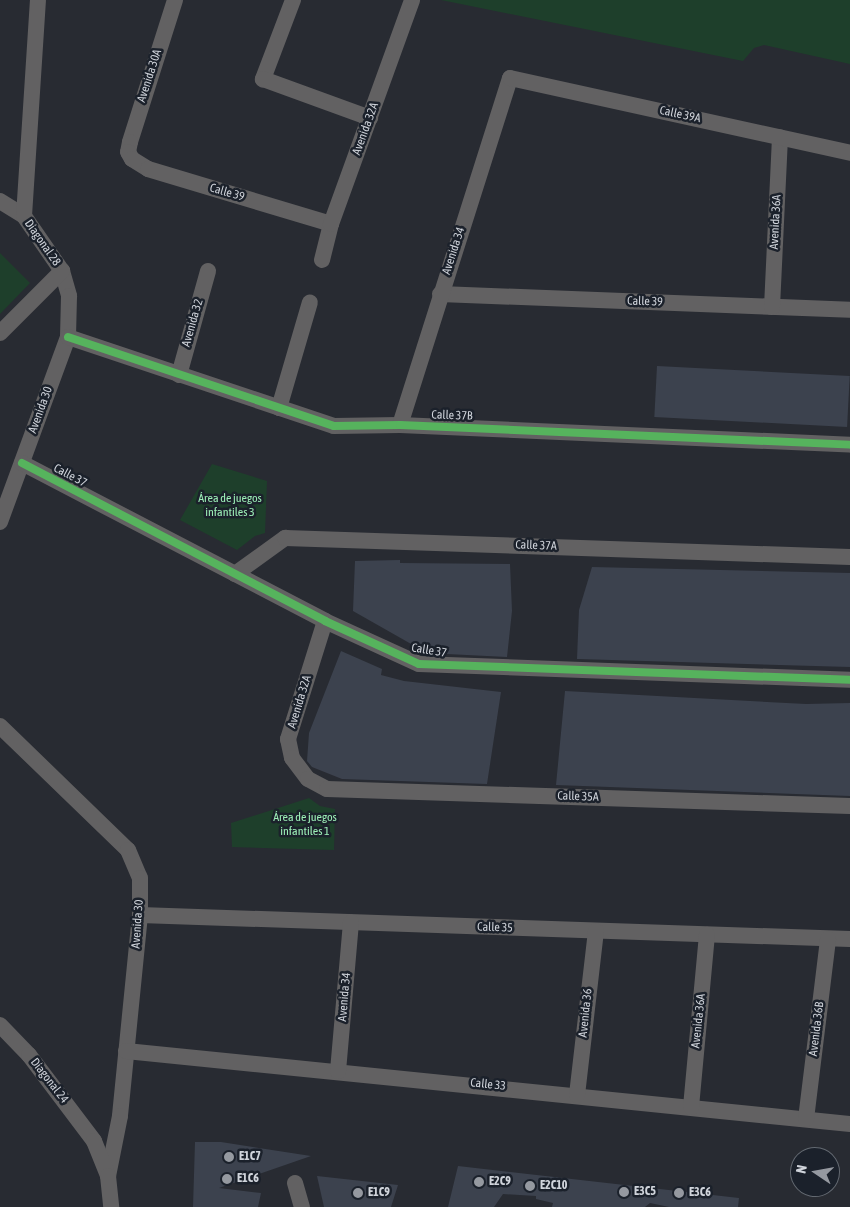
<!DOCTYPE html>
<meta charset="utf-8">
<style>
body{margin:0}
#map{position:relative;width:850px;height:1207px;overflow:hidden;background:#282b32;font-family:"Asap Condensed",sans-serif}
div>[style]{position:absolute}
.green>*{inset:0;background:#1e3f2b}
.building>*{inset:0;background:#3c424e;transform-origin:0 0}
.minor>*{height:16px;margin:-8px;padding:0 8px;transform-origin:8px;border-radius:8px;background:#626162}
.cycleway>*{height:8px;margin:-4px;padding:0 4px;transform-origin:4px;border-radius:4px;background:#56b35d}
.dots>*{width:14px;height:14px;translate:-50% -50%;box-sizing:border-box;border:2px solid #1b212b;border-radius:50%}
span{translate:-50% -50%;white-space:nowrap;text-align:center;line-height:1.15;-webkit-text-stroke:5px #1b212b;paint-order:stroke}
.street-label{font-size:12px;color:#d0d4db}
.park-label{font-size:12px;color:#9df0b8}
.poi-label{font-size:12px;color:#d0d4db;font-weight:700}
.left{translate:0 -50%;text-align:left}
.north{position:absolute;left:790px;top:1147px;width:50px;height:50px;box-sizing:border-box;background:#1b212b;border:1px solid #636971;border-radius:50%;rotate:282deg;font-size:14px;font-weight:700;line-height:20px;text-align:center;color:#d0d4db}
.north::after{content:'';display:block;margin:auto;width:18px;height:22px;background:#9599a0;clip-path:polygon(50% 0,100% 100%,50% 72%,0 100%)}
</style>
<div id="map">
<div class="green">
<div style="clip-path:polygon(441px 0,850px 0,850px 64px,764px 45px,754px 48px,743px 61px)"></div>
<div style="clip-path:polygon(0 253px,30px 283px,0 314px)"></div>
<div style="clip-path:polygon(212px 464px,267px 481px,265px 533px,255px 536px,237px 550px,180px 520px)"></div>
<div style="clip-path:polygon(309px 798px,320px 806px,335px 809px,334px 850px,232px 847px,231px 823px)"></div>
</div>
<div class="building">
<div style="left:657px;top:366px;width:193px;height:51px;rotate:3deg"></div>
<div style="clip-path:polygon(400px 560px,400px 563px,510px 564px,512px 611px,507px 657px,427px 653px,353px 611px,355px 561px)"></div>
<div style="clip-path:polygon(592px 567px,850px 573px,850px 667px,577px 659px,579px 610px)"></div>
<div style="clip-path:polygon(341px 651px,382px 669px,381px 675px,404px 681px,501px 692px,487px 784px,342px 779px,312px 767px,307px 761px,309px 733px)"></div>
<div style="clip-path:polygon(565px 691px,806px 704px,850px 703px,850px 796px,556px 785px)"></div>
<div style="clip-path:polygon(195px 1142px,221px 1142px,311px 1156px,219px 1188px,261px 1193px,258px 1207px,193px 1207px)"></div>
<div style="clip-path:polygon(458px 1166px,739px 1198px,738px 1207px,669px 1207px,650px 1203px,645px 1207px,552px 1207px,553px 1203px,536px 1199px,536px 1196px,503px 1194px,494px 1207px,448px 1207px)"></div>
<div style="clip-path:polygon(317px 1176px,398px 1185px,391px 1207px,324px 1207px)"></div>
</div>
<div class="minor">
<div style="left:175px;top:0;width:149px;rotate:107.6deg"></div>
<div style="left:130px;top:142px;width:10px;rotate:101deg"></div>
<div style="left:128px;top:152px;width:8px;rotate:60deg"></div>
<div style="left:132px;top:159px;width:19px;rotate:32deg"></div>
<div style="left:148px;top:169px;width:191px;rotate:16.7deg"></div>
<div style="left:293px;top:0;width:85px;rotate:110.8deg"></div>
<div style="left:263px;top:79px;width:114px;rotate:20deg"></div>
<div style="left:0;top:201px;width:28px;rotate:32deg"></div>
<div style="left:24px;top:216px;width:67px;rotate:55.4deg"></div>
<div style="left:62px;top:271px;width:26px;rotate:74deg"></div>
<div style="left:69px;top:296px;width:41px;rotate:91.4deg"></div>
<div style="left:68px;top:337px;width:197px;rotate:110.2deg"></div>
<div style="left:24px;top:216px;width:216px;rotate:-86.3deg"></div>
<div style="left:322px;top:260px;width:37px;rotate:-76deg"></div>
<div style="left:331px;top:224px;width:238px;rotate:-70.1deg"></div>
<div style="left:440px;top:294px;width:410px;rotate:2.2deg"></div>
<div style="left:772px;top:307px;width:170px;rotate:-87.3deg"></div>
<div style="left:0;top:333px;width:88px;rotate:-45deg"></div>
<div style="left:68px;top:337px;width:280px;rotate:18.5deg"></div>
<div style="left:334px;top:426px;width:66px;rotate:-0.9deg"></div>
<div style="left:400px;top:425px;width:450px;rotate:2.5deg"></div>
<div style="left:179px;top:375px;width:108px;rotate:-74.4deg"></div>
<div style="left:279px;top:408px;width:110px;rotate:-73.7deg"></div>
<div style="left:400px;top:425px;width:364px;rotate:-72.4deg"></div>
<div style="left:510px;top:78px;width:348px;rotate:12.4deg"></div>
<div style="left:22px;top:463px;width:342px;rotate:27.5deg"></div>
<div style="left:325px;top:621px;width:103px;rotate:24.6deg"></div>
<div style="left:419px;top:664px;width:431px;rotate:2.1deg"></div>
<div style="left:235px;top:574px;width:62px;rotate:-35.8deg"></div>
<div style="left:285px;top:538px;width:565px;rotate:1.93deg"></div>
<div style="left:325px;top:621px;width:124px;rotate:107.4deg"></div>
<div style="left:288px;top:739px;width:19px;rotate:78deg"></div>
<div style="left:292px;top:758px;width:26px;rotate:53deg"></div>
<div style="left:308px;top:779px;width:21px;rotate:28deg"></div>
<div style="left:327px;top:789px;width:523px;rotate:1.86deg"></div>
<div style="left:0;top:726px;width:178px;rotate:44.1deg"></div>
<div style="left:128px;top:850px;width:30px;rotate:67deg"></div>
<div style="left:140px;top:878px;width:37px;rotate:90deg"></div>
<div style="left:140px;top:915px;width:202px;rotate:95.7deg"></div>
<div style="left:120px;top:1116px;width:61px;rotate:101.3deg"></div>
<div style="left:140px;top:915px;width:710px;rotate:1.94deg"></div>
<div style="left:0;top:1025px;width:42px;rotate:46deg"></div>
<div style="left:29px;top:1055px;width:108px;rotate:52.9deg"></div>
<div style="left:94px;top:1141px;width:38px;rotate:68deg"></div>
<div style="left:108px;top:1176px;width:31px;rotate:84deg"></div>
<div style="left:126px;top:1051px;width:728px;rotate:5.76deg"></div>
<div style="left:338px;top:1071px;width:149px;rotate:-85deg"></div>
<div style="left:577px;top:1095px;width:165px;rotate:-83.4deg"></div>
<div style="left:691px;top:1107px;width:173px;rotate:-84.7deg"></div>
<div style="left:806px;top:1119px;width:181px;rotate:-83deg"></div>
<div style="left:295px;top:1183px;width:25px;rotate:74deg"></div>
</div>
<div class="cycleway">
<div style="left:68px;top:337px;width:280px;rotate:18.5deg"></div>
<div style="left:334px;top:426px;width:66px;rotate:-0.9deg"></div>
<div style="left:400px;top:425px;width:450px;rotate:2.5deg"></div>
<div style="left:22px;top:463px;width:342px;rotate:27.5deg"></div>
<div style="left:325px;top:621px;width:103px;rotate:24.6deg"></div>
<div style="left:419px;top:664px;width:431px;rotate:2.1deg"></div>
</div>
<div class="dots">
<div style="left:229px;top:1157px;background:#9599a0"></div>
<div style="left:227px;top:1179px;background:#9599a0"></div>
<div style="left:479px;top:1182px;background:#9599a0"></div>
<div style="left:530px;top:1186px;background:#9599a0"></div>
<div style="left:624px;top:1192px;background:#9599a0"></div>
<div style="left:358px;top:1193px;background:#9599a0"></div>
<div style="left:679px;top:1193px;background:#9599a0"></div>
</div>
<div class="street-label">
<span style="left:150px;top:76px;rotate:-72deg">Avenida 30A</span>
<span style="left:680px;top:115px;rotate:12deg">Calle 39A</span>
<span style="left:366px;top:129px;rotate:-70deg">Avenida 32A</span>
<span style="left:227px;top:193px;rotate:16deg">Calle 39</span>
<span style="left:776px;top:222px;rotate:-87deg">Avenida 36A</span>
<span style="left:42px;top:243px;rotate:55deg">Diagonal 28</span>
<span style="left:454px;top:251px;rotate:-72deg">Avenida 34</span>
<span style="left:645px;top:302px;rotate:2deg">Calle 39</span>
<span style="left:193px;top:323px;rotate:-74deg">Avenida 32</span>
<span style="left:41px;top:410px;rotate:-70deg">Avenida 30</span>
<span style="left:452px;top:416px;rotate:2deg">Calle 37B</span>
<span style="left:70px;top:476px;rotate:28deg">Calle 37</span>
<span style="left:536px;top:546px;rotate:2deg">Calle 37A</span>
<span style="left:429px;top:651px;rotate:9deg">Calle 37</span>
<span style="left:300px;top:702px;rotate:-73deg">Avenida 32A</span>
<span style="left:578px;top:797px;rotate:2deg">Calle 35A</span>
<span style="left:138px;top:924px;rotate:-86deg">Avenida 30</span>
<span style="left:495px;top:928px;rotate:2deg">Calle 35</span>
<span style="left:345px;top:997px;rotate:-85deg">Avenida 34</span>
<span style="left:586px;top:1013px;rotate:-84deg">Avenida 36</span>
<span style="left:699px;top:1021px;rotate:-84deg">Avenida 36A</span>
<span style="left:817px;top:1029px;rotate:-83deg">Avenida 36B</span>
<span style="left:49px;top:1081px;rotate:52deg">Diagonal 24</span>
<span style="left:488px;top:1085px;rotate:6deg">Calle 33</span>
</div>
<div class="park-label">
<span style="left:230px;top:506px">Área de juegos<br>infantiles 3</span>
<span style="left:305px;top:825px">Área de juegos<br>infantiles 1</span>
</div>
<div class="poi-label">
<span class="left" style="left:239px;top:1157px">E1C7</span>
<span class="left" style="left:237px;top:1179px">E1C6</span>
<span class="left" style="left:489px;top:1182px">E2C9</span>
<span class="left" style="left:540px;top:1186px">E2C10</span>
<span class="left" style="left:634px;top:1192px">E3C5</span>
<span class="left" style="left:368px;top:1193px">E1C9</span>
<span class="left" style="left:689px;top:1193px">E3C6</span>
</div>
<div class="north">N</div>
</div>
